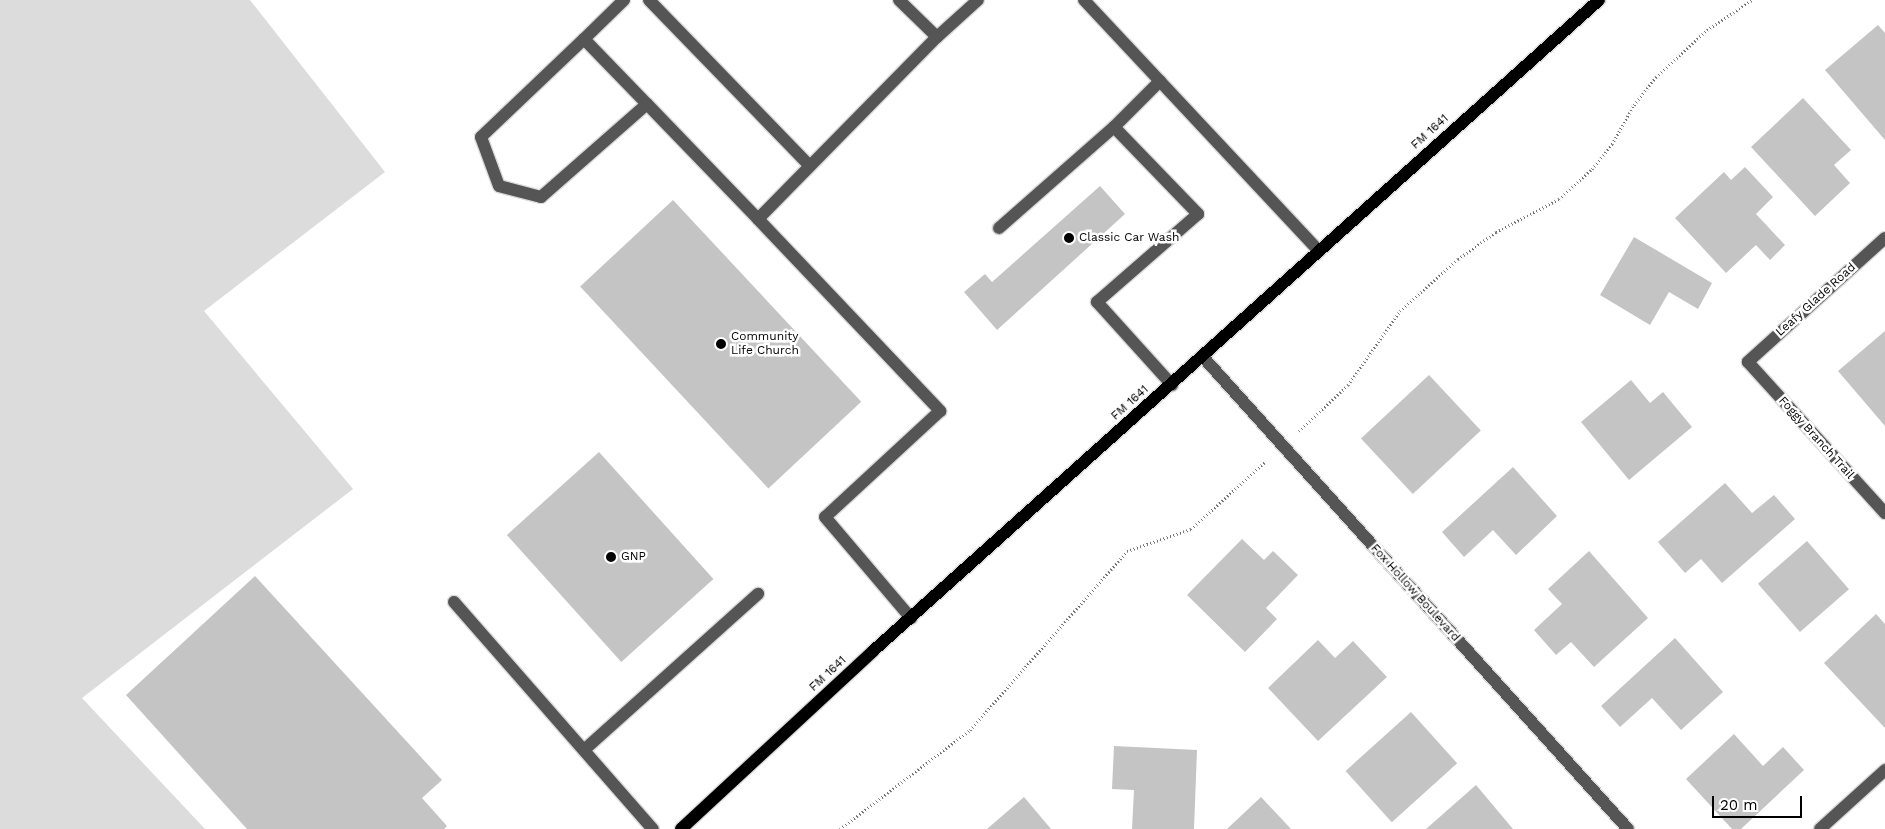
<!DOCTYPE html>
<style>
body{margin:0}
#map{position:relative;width:1885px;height:829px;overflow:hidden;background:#fff;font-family:"Work Sans",sans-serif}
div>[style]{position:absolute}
.green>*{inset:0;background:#dcdcdc}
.building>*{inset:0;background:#c4c4c4;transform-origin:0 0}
.path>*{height:3px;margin-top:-1.5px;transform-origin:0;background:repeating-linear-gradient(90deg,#777 0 1px,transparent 0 3.5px)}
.roads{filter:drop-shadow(1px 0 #dbdbdb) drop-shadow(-1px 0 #dbdbdb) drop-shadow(0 1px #dbdbdb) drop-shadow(0 -1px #dbdbdb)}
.minor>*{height:12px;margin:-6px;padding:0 6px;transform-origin:6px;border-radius:6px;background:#555}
.major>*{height:12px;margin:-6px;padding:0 6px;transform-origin:6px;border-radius:6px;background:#000}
.dots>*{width:14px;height:14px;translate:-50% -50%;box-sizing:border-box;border:2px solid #fff;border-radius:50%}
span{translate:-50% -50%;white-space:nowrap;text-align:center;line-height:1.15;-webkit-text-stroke:5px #fff;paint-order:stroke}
.street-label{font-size:12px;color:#000}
.poi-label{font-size:12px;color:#000}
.left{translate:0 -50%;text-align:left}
.scale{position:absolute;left:1712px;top:796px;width:90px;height:22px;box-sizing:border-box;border:2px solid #000;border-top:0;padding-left:6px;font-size:15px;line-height:18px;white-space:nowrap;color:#000;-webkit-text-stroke:4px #fff;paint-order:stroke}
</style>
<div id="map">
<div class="green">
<div style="clip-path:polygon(0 0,250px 0,385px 172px,204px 311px,353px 489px,82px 698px,205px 829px,0 829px)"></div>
</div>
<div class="building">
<div style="clip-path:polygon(1878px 25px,1885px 33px,1885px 140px,1825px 70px)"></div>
<div style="clip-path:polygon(1803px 98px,1851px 150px,1834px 165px,1850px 183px,1815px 216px,1751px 147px)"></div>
<div style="clip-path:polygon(1745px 167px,1773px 197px,1756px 214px,1785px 245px,1770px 260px,1756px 245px,1726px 273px,1675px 218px,1724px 172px,1731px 180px)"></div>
<div style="clip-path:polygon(1100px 186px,1125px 214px,997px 330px,964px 292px,985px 274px,992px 282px)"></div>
<div style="left:673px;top:200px;width:276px;height:127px;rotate:47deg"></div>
<div style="clip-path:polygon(1634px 237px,1712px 283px,1698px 309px,1669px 292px,1650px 325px,1600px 295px)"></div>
<div style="clip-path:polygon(1885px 331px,1885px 426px,1838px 371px)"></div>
<div style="left:1429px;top:375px;width:76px;height:93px;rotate:47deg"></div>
<div style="clip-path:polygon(1631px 380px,1650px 403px,1663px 392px,1692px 427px,1629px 480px,1581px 422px)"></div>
<div style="left:599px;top:452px;width:171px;height:124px;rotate:48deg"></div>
<div style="clip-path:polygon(1513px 467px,1557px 516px,1516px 555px,1493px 530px,1464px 557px,1442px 532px)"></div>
<div style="clip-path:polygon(1725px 483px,1752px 513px,1774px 495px,1795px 519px,1722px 583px,1701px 559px,1685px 573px,1658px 542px)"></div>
<div style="clip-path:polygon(1242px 539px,1264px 560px,1273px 551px,1298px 575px,1266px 608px,1277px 619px,1245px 652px,1187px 595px)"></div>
<div style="left:1807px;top:541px;width:64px;height:65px;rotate:49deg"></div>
<div style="clip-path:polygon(1589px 551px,1648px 618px,1594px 667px,1571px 642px,1556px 655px,1534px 630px,1562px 604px,1548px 589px)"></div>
<div style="clip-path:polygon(255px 576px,442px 780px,422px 798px,447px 826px,444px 829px,247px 829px,126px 695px)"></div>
<div style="clip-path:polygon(1876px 614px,1885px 624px,1885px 728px,1824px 663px)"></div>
<div style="clip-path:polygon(1675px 638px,1723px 692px,1681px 730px,1652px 698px,1620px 727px,1601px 706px)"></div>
<div style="clip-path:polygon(1318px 640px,1335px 658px,1353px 641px,1387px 677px,1318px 741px,1268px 688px)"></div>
<div style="left:1411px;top:712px;width:69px;height:88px;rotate:48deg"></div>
<div style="clip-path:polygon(1734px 734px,1763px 766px,1783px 747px,1804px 770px,1741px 829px,1732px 829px,1686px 779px)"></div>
<div style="clip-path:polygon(1114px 746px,1197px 750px,1194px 829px,1132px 829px,1134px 790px,1112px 789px)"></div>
<div style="clip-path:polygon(1476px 785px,1513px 829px,1426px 829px)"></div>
<div style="clip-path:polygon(1024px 797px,1051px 829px,987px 829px)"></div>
<div style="clip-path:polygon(1261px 797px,1291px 829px,1227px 829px)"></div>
</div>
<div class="path">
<div style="left:1299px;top:431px;width:67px;rotate:-43.2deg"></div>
<div style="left:1348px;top:385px;width:90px;rotate:-54.9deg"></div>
<div style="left:1400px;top:311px;width:78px;rotate:-41.9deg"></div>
<div style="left:1458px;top:259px;width:47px;rotate:-35.4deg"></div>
<div style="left:1496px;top:232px;width:71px;rotate:-27.6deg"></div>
<div style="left:1559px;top:199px;width:45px;rotate:-42.3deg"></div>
<div style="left:1592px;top:169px;width:32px;rotate:-51deg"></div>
<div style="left:1612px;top:144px;width:45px;rotate:-60.6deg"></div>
<div style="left:1634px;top:105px;width:36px;rotate:-52deg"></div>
<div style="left:1656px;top:77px;width:69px;rotate:-42.7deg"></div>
<div style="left:1707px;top:30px;width:54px;rotate:-33.7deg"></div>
<div style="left:840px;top:829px;width:163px;rotate:-37.3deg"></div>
<div style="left:970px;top:730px;width:238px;rotate:-48.7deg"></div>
<div style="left:1127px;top:551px;width:68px;rotate:-19deg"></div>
<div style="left:1191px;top:529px;width:101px;rotate:-42.2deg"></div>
</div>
<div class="roads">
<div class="minor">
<div style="left:649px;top:0;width:231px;rotate:45.9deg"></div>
<div style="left:899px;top:0;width:53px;rotate:44.2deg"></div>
<div style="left:937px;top:37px;width:55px;rotate:-42.1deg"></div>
<div style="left:1084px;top:0;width:344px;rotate:46.9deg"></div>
<div style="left:584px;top:39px;width:56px;rotate:-44.3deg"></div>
<div style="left:1160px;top:81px;width:65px;rotate:135deg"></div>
<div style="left:1114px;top:127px;width:121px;rotate:46deg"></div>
<div style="left:1198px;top:214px;width:134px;rotate:138.9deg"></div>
<div style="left:1097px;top:302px;width:112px;rotate:47.9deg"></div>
<div style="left:647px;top:104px;width:141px;rotate:138.7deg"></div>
<div style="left:541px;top:197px;width:43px;rotate:-165.3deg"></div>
<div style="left:499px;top:186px;width:52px;rotate:-110.2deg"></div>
<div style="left:481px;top:137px;width:142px;rotate:-43.6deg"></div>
<div style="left:584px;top:39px;width:91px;rotate:45.9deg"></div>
<div style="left:647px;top:104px;width:160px;rotate:46deg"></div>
<div style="left:758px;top:219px;width:265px;rotate:46.5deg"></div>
<div style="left:940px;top:411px;width:156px;rotate:137.3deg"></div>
<div style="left:825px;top:517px;width:133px;rotate:49.6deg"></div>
<div style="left:758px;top:219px;width:255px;rotate:-45.5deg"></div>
<div style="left:999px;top:228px;width:153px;rotate:-41.3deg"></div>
<div style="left:1885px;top:238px;width:185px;rotate:137.9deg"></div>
<div style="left:1748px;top:362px;width:204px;rotate:47.8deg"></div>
<div style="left:1203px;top:357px;width:635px;rotate:48deg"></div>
<div style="left:454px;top:602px;width:302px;rotate:48.8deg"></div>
<div style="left:584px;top:750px;width:234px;rotate:-41.9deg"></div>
<div style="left:1820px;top:829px;width:88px;rotate:-42.2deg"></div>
</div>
<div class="major">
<div style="left:681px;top:829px;width:262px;rotate:-42.8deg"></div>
<div style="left:873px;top:651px;width:975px;rotate:-41.88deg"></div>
</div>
</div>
<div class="dots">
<div style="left:1069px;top:238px;background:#000"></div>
<div style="left:721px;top:344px;background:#000"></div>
<div style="left:611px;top:557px;background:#000"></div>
</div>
<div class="street-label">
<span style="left:1430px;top:132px;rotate:-42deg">FM 1641</span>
<span style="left:1816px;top:300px;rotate:-42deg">Leafy Glade Road</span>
<span style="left:1130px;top:403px;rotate:-42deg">FM 1641</span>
<span style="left:1816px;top:438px;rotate:48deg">Foggy Branch Trail</span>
<span style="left:1415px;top:593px;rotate:48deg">Fox Hollow Boulevard</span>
<span style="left:828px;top:674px;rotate:-43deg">FM 1641</span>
</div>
<div class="poi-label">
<span class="left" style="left:1079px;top:238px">Classic Car Wash</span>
<span class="left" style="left:731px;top:344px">Community<br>Life Church</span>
<span class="left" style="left:621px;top:557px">GNP</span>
</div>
<div class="scale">20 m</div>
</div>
